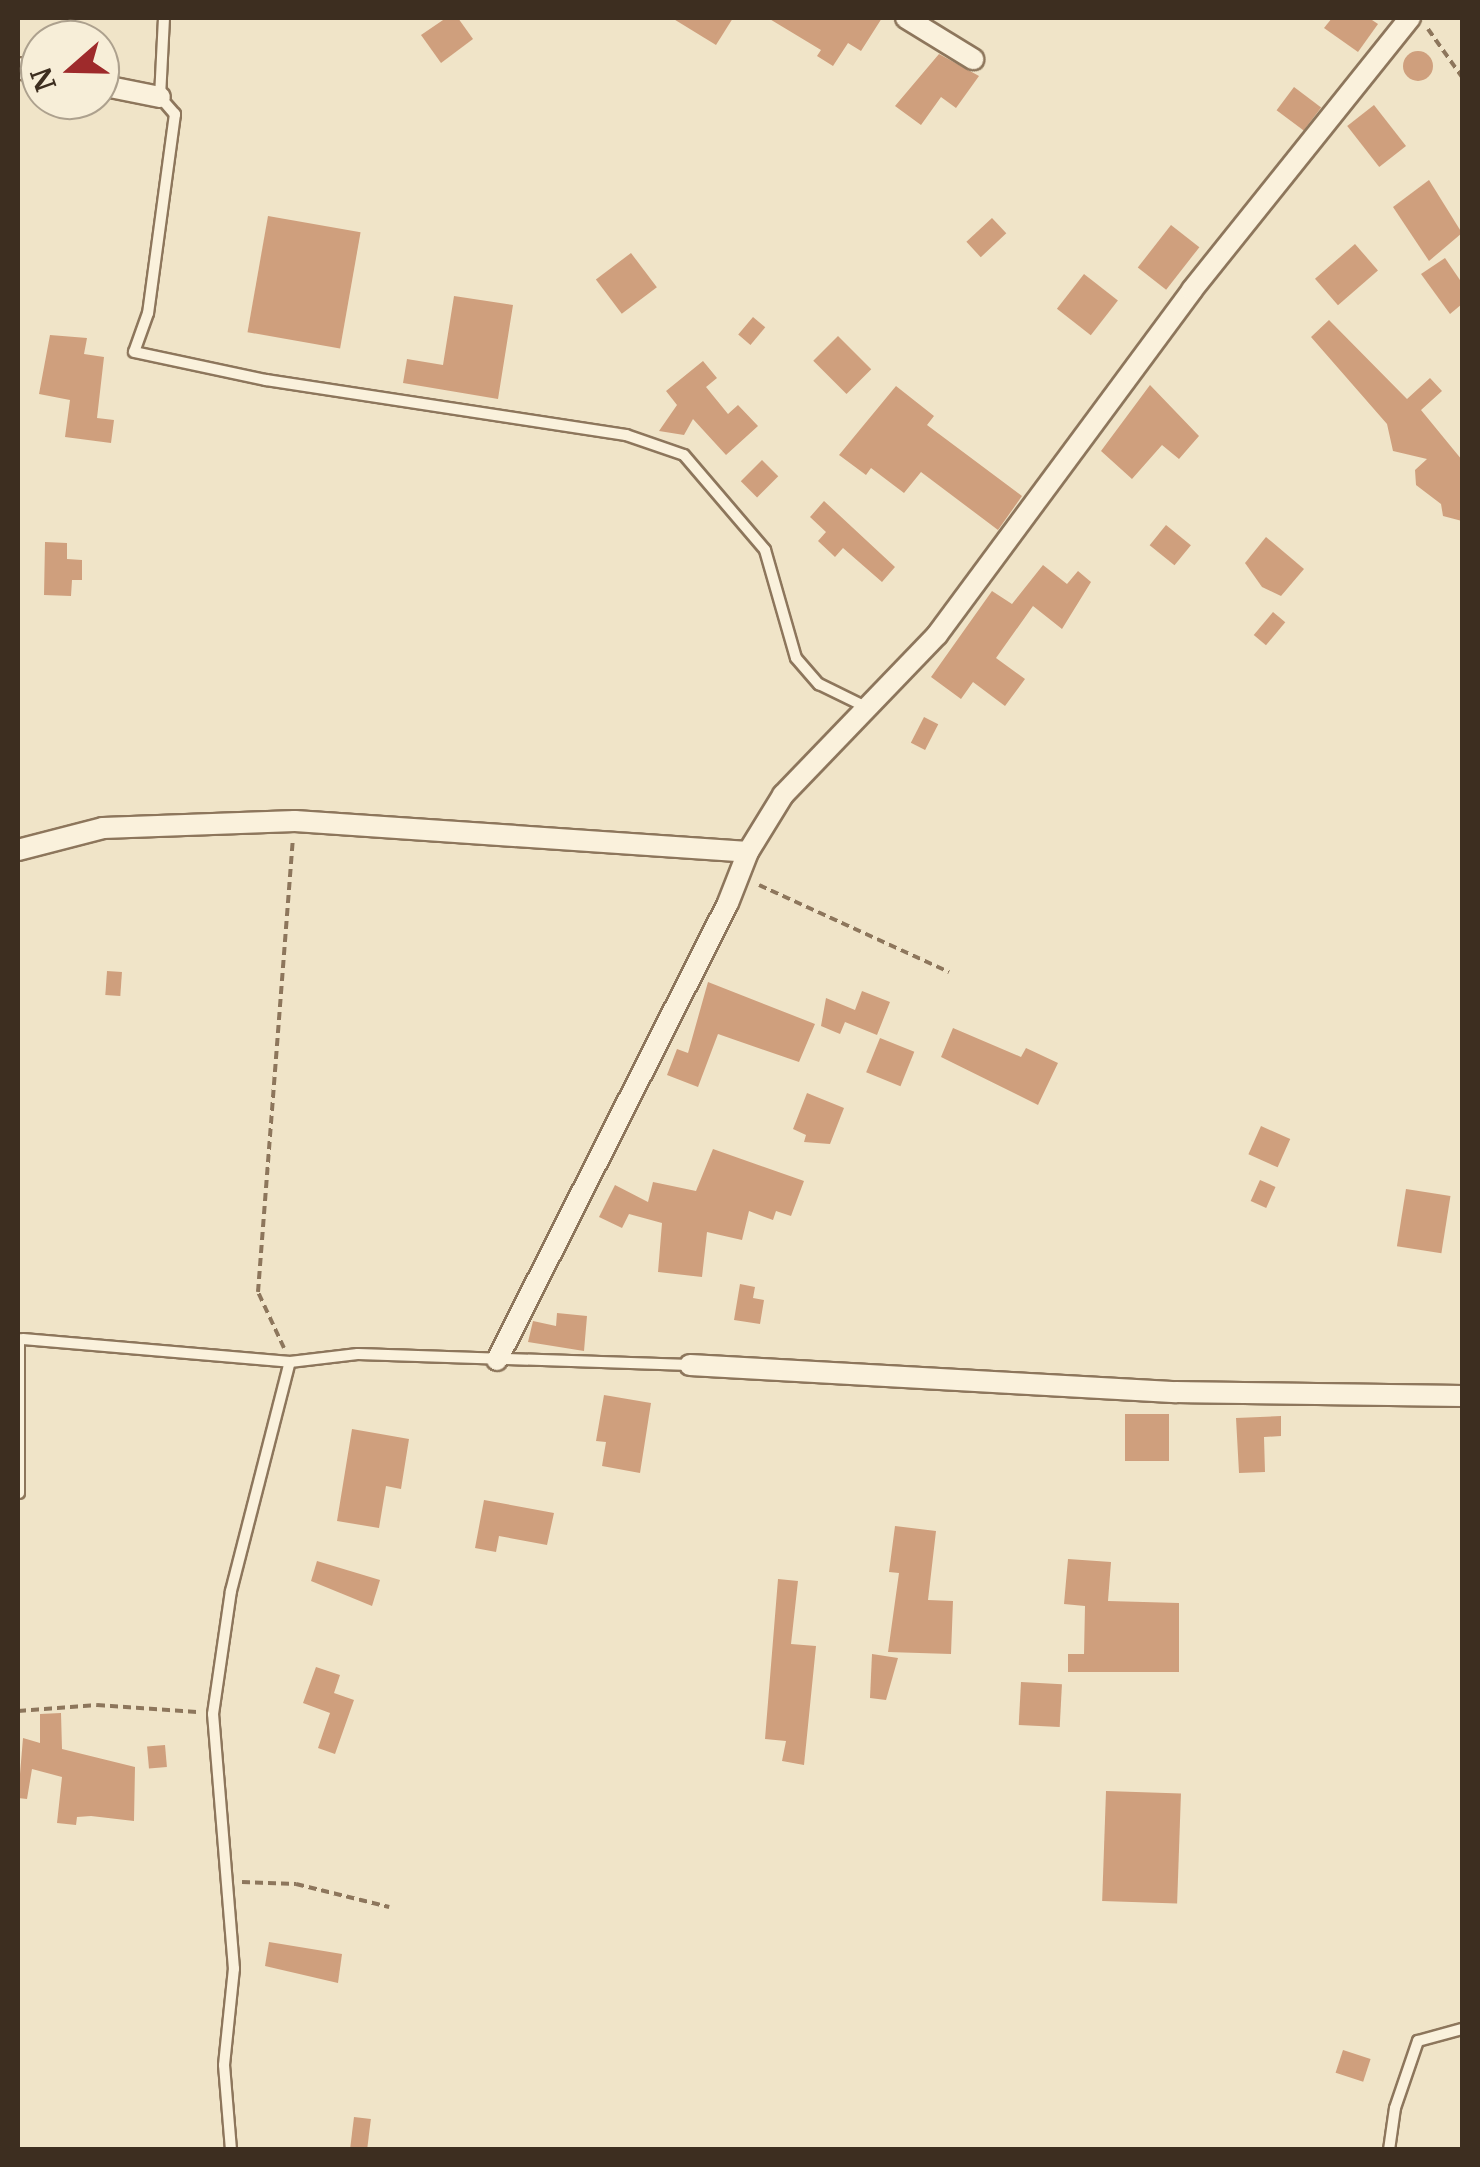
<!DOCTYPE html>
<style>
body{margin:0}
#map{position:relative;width:1480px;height:2167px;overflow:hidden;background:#f0e4c8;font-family:Merriweather,serif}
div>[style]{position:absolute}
.building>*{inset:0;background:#cf9f7d;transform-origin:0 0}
.round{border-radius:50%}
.path>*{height:4px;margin-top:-2px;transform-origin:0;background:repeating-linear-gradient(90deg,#8d765c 0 8px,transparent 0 13px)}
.roads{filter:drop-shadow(2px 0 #8d765c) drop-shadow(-2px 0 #8d765c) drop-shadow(0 2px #8d765c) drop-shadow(0 -2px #8d765c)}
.lane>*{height:10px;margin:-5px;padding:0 5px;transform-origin:5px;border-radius:5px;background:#faf1dc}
.street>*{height:20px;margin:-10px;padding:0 10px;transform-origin:10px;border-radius:10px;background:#faf1dc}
span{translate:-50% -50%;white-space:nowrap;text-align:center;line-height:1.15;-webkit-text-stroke:10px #f7eed8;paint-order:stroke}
.frame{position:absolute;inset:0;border:20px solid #3d2e20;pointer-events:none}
.north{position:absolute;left:20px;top:20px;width:100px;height:100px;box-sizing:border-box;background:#f7eed8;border:2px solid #ada18e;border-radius:50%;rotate:250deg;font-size:28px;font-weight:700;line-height:40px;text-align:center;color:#3d2e20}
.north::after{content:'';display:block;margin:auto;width:35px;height:45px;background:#9e2a2b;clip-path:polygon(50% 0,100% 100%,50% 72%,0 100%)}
</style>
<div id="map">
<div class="building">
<div style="clip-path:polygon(446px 18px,458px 18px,473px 39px,441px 63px,421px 35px)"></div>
<div style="clip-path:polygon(672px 18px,733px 18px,716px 45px)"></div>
<div style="clip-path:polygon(768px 18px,882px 18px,861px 51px,848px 43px,833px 66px,817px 56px,821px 50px)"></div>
<div style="clip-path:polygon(1332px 18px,1369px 18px,1378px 24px,1358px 52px,1324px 28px)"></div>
<div class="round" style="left:1403px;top:51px;width:30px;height:30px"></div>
<div style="clip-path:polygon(939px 54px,979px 76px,956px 108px,941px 97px,921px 125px,895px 106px)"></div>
<div style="left:1294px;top:87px;width:34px;height:29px;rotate:37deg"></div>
<div style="left:1374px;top:105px;width:52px;height:34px;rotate:52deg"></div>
<div style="clip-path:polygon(1429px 180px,1462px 233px,1429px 261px,1393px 207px)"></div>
<div style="left:268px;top:216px;width:94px;height:118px;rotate:10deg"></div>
<div style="left:992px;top:218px;width:21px;height:35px;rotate:47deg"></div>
<div style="left:1171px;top:225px;width:36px;height:54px;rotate:38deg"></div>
<div style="left:1355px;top:244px;width:35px;height:53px;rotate:49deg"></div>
<div style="left:631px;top:253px;width:43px;height:44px;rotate:53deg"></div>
<div style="clip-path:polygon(1445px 258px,1462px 283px,1462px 304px,1450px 314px,1421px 274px)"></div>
<div style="left:1084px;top:274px;width:43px;height:44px;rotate:38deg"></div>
<div style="clip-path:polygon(454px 296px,513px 305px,498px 399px,403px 383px,407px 359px,443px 365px)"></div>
<div style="left:753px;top:317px;width:16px;height:23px;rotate:40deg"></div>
<div style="clip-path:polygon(1329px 320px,1407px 399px,1430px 378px,1442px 391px,1421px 410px,1462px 460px,1462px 521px,1443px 516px,1441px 504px,1416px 485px,1415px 470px,1427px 459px,1393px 451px,1387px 424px,1311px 337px)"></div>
<div style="clip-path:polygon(50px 335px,87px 338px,84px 354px,104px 357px,97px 418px,114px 420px,111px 443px,65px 437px,70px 400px,39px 394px)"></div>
<div style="left:838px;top:336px;width:47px;height:35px;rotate:45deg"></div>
<div style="clip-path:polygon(703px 361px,717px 378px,706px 387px,728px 414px,738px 405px,758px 426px,726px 455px,693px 419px,684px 435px,659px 431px,677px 405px,666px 391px)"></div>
<div style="clip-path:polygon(1150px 385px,1199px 436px,1179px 459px,1162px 445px,1132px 479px,1101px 451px)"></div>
<div style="clip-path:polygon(896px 386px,934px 416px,927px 425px,1022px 496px,998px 530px,921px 472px,904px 493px,871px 468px,866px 475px,839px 455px)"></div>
<div style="left:762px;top:460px;width:23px;height:30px;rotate:45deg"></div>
<div style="clip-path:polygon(824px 501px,895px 567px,882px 582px,843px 548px,835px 557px,818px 541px,826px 532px,810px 517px)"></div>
<div style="left:1166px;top:525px;width:32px;height:26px;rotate:39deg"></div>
<div style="clip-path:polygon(1266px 537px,1304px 569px,1281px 596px,1262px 587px,1245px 563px)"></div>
<div style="clip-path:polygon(45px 542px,67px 543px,67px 559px,82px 560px,82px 580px,72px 580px,71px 596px,44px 595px)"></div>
<div style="clip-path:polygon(1043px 565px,1067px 584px,1078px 571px,1091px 582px,1062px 629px,1033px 606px,996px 658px,1025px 679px,1005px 706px,973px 682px,961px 699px,931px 677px,992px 591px,1012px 604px)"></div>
<div style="left:1273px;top:612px;width:16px;height:30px;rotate:40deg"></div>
<div style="left:924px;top:717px;width:16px;height:29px;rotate:27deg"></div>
<div style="left:107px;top:971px;width:15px;height:24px;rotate:4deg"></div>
<div style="clip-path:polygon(708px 982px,815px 1024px,799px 1062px,718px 1034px,698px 1087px,667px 1075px,677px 1049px,688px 1053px)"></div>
<div style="clip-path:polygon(862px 991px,890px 1002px,877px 1035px,845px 1022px,840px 1034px,821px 1026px,826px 998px,855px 1010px)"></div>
<div style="clip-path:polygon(953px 1028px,1021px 1057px,1026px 1048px,1058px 1063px,1038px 1105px,941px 1057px)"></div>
<div style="left:880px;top:1038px;width:37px;height:37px;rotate:22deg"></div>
<div style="clip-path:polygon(807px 1093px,844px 1108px,830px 1144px,804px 1142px,806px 1135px,793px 1129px)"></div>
<div style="left:1261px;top:1126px;width:32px;height:31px;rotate:24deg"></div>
<div style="clip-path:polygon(713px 1149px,804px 1181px,791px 1216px,776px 1211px,773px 1220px,749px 1211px,742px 1240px,707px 1232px,702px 1277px,658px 1272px,662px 1223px,629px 1214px,622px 1228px,599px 1217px,615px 1185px,648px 1202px,653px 1182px,696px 1191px)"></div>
<div style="left:1260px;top:1180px;width:17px;height:23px;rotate:24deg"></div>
<div style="left:1406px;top:1189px;width:45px;height:58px;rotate:9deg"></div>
<div style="clip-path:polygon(740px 1284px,755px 1287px,753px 1298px,764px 1300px,760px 1324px,734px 1320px)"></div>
<div style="clip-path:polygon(557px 1313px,587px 1316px,584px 1351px,528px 1342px,533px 1321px,556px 1326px)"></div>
<div style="clip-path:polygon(604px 1395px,651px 1403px,640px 1473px,602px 1466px,606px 1442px,596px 1441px)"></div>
<div style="left:1125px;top:1414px;width:44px;height:47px"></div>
<div style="clip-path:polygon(1281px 1416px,1281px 1436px,1264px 1437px,1265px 1472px,1239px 1473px,1236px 1418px)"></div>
<div style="clip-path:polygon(352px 1429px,409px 1439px,401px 1489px,386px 1486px,379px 1528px,337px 1521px)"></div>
<div style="clip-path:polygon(484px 1500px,554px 1513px,547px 1545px,499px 1536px,496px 1552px,475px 1548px)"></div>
<div style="clip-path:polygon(895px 1526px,936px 1531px,928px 1600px,953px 1601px,951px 1654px,888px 1652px,899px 1573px,889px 1572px)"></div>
<div style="clip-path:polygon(1068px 1559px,1111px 1562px,1108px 1601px,1179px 1603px,1179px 1672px,1068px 1672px,1068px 1654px,1084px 1654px,1085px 1606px,1064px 1604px)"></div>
<div style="clip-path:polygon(317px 1561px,380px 1580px,372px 1606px,311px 1581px)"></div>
<div style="clip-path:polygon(778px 1579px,798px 1581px,791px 1644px,816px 1646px,804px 1765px,782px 1761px,786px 1741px,765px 1739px)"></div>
<div style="clip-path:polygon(872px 1654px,898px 1658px,886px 1700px,870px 1698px)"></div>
<div style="clip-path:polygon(316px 1667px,340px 1675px,334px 1693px,354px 1700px,335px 1754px,318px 1748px,330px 1713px,303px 1703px)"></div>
<div style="left:1021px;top:1682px;width:41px;height:43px;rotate:3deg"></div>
<div style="clip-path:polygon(61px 1713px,62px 1749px,135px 1767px,134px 1821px,91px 1816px,77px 1817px,76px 1825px,57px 1823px,62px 1777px,32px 1769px,27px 1799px,18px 1798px,23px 1738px,40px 1743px,40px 1714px)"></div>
<div style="left:165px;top:1745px;width:22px;height:18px;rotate:85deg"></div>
<div style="left:1106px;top:1791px;width:75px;height:110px;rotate:2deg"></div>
<div style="clip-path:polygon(269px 1942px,342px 1954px,338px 1983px,265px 1966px)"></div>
<div style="left:1343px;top:2050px;width:29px;height:24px;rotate:18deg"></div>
<div style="left:354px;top:2117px;width:17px;height:33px;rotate:7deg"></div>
</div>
<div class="path">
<div style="left:1428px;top:29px;width:59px;rotate:54.7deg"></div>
<div style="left:759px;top:885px;width:209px;rotate:24.6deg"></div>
<div style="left:284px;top:1348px;width:62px;rotate:-114.9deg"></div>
<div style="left:258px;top:1292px;width:453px;rotate:-85.6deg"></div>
<div style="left:18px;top:1711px;width:79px;rotate:-4.3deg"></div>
<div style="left:97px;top:1705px;width:100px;rotate:4deg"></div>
<div style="left:242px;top:1882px;width:54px;rotate:2.1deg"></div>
<div style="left:296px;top:1884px;width:96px;rotate:13.9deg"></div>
</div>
<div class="roads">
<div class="lane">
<div style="left:164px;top:18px;width:79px;rotate:92.9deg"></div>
<div style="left:160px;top:97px;width:23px;rotate:49deg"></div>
<div style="left:175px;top:114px;width:201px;rotate:97.7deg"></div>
<div style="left:148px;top:313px;width:41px;rotate:109.7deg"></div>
<div style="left:134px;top:352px;width:135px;rotate:12deg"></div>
<div style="left:266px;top:380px;width:364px;rotate:8.7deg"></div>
<div style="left:626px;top:435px;width:61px;rotate:19deg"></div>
<div style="left:684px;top:455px;width:125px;rotate:49.5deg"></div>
<div style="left:765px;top:550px;width:112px;rotate:74deg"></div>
<div style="left:796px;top:658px;width:35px;rotate:49deg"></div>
<div style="left:819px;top:684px;width:52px;rotate:26.1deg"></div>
<div style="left:19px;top:1339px;width:154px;rotate:90deg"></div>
<div style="left:23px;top:1339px;width:268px;rotate:4.9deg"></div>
<div style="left:290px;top:1362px;width:68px;rotate:-6.7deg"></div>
<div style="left:358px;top:1354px;width:332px;rotate:1.9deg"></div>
<div style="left:231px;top:2150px;width:85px;rotate:-94.7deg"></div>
<div style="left:224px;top:2065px;width:97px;rotate:-84.1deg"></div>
<div style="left:234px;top:1969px;width:256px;rotate:-94.7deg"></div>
<div style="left:213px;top:1714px;width:124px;rotate:-81.7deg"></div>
<div style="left:231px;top:1591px;width:236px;rotate:-75.6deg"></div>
<div style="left:1389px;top:2150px;width:42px;rotate:-81.9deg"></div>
<div style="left:1395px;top:2108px;width:71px;rotate:-71.1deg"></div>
<div style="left:1418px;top:2041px;width:46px;rotate:-15.3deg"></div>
</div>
<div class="street">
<div style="left:906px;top:18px;width:79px;rotate:31.5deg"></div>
<div style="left:18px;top:68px;width:23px;rotate:13deg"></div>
<div style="left:100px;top:85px;width:61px;rotate:11.3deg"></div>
<div style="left:18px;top:850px;width:88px;rotate:-14.5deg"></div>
<div style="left:103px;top:828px;width:192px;rotate:-2.1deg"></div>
<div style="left:295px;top:821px;width:454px;rotate:3.9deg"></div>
<div style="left:497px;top:1360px;width:512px;rotate:-63.18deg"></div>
<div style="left:728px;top:903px;width:55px;rotate:-68.6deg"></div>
<div style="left:748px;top:852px;width:67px;rotate:-58.4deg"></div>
<div style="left:783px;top:795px;width:222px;rotate:-46.1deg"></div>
<div style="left:937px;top:635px;width:429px;rotate:-53.5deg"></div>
<div style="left:1192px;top:290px;width:349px;rotate:-51.3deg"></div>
<div style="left:690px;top:1365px;width:487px;rotate:3.2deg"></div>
<div style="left:1176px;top:1392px;width:286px;rotate:0.8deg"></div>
</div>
</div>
<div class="frame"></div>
<div class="north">N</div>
</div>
